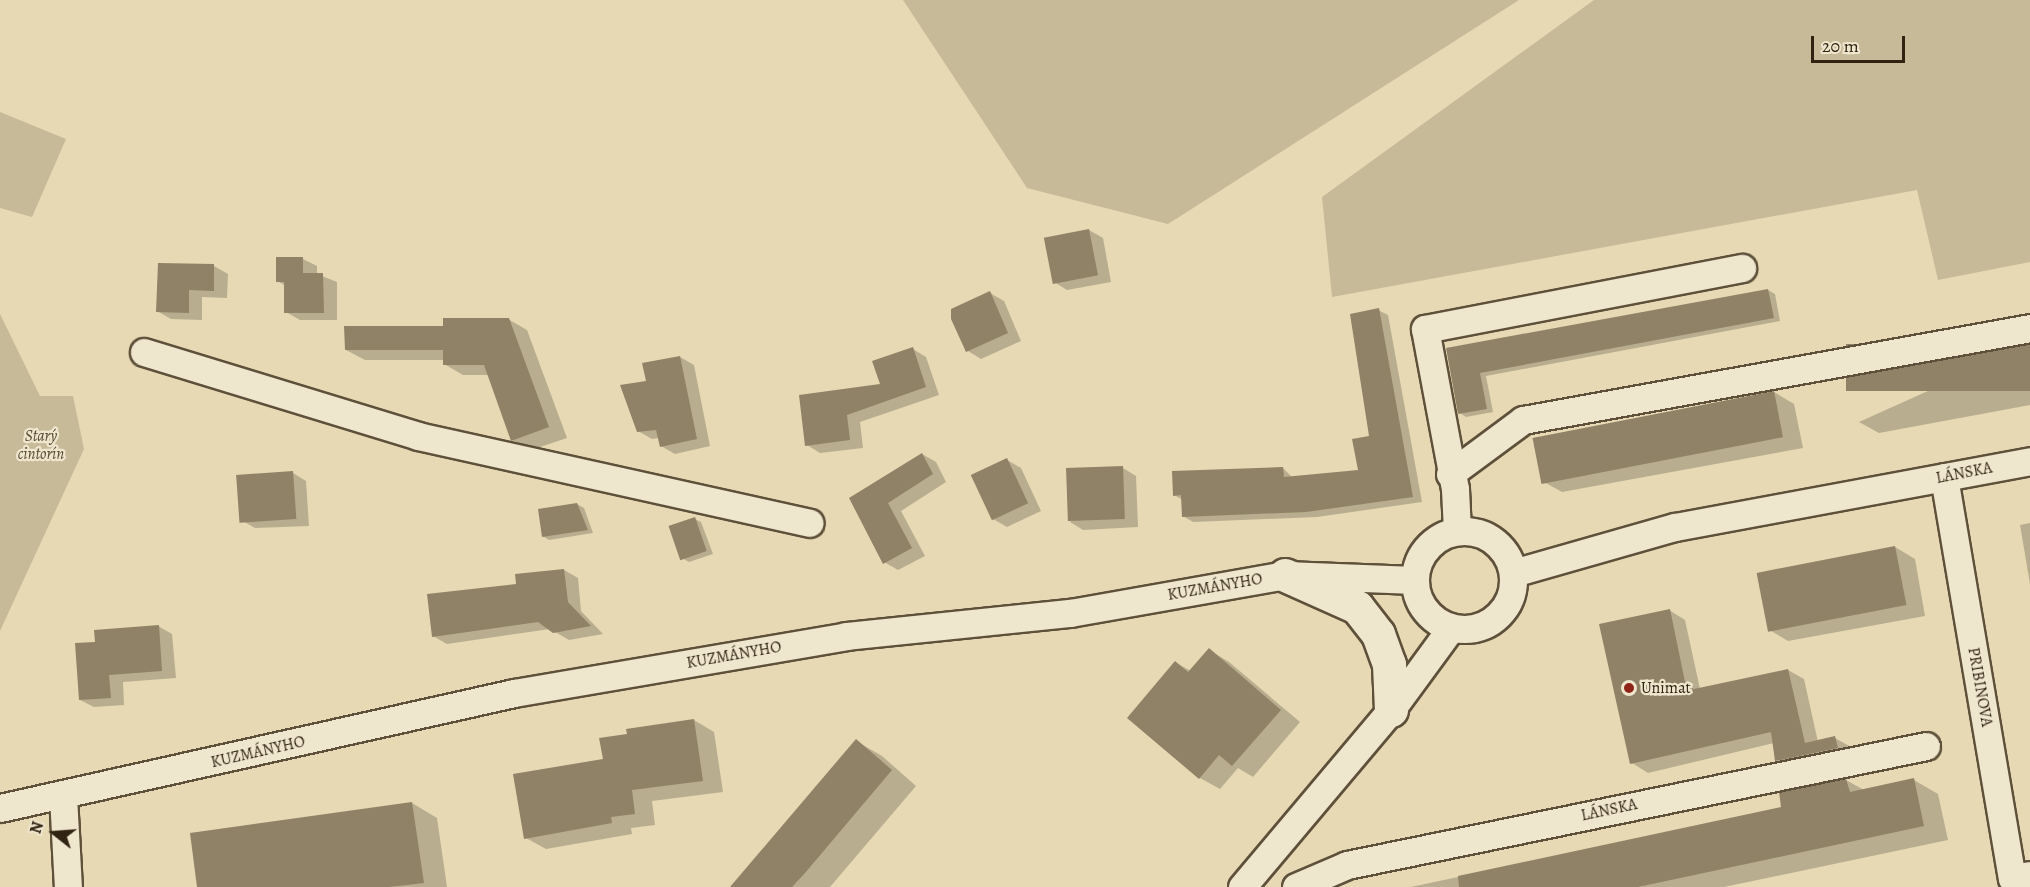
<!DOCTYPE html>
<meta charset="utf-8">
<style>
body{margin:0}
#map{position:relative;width:2030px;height:887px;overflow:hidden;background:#e6d9b3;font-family:Alegreya,serif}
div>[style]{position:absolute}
.green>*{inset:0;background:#c7ba98}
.shadow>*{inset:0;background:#0003}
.building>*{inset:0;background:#8f8266;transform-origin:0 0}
.roads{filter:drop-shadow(2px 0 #5e503a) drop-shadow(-2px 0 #5e503a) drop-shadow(0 2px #5e503a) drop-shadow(0 -2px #5e503a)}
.street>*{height:27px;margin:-13.5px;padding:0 13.5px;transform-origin:13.5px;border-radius:13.5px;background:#efe6ce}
.street>.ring{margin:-13.5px;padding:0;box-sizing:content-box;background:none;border:27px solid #efe6ce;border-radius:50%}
.secondary>*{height:33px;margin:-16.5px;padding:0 16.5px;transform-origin:16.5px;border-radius:16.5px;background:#efe6ce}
.dots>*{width:16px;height:16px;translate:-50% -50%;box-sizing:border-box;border:3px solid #efe6ce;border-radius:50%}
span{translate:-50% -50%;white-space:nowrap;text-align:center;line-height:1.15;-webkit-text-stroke:4.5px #efe6ce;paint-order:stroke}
.park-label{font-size:16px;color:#564934;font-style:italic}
.street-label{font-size:16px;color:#302312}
.poi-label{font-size:16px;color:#302312}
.left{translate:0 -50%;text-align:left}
.north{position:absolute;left:24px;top:803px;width:60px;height:60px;-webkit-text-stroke:4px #efe6ce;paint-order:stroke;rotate:287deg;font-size:16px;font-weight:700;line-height:24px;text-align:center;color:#302312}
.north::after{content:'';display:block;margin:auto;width:21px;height:27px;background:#302312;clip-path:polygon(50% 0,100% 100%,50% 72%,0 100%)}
.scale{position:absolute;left:1811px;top:36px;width:94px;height:27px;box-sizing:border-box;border:3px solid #302312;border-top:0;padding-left:8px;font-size:18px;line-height:21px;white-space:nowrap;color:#302312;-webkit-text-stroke:4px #efe6ce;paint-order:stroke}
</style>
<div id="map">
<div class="green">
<div style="clip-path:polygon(903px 0,1519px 0,1168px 224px,1027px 188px)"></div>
<div style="clip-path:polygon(1594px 0,2030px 0,2030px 262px,1938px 280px,1917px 190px,1332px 297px,1322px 197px)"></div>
<div style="clip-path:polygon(0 112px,66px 139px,32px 217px,0 208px)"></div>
<div style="clip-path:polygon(0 314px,40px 396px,73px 396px,84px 449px,0 631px)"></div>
</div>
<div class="shadow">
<div style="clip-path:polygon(1089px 230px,1103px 238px,1111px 282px,1067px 290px,1054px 282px)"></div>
<div style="clip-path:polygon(303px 259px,317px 266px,317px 274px,337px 282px,337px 320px,300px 320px,286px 312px,286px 286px,277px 281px)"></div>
<div style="clip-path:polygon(159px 264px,214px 266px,228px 274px,227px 298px,202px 297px,202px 320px,171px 319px,157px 311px)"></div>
<div style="clip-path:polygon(1768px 290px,1775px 294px,1780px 321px,1486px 376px,1493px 412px,1466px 417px,1460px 413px,1448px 350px)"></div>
<div style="clip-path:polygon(990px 293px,1004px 301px,1021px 341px,981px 359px,968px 351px)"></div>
<div style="clip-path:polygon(1378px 310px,1388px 315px,1422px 502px,1317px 517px,1193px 522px,1183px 516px,1183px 500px,1174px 495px,1283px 468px,1293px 478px,1359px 472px,1370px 437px)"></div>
<div style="clip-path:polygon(508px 319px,527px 330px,567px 438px,531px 450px,512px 440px,489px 375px,463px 375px,444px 364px,444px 360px,365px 360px,346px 350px,444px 327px)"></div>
<div style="clip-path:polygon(2030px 345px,2030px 405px,1879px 433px,1859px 422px)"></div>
<div style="clip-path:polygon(913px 349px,926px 357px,939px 395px,860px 422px,863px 448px,820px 453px,807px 445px,882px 386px)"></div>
<div style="clip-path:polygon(680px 357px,694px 365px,710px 446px,675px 454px,661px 446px,659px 438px,652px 439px,638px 431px,648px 382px)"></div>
<div style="clip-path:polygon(1774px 392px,1794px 404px,1803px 448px,1562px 492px,1542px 481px)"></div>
<div style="clip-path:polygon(922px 454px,936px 462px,946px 482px,901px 511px,925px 556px,898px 570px,884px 562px,851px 499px)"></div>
<div style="clip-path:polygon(1007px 460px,1021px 468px,1041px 511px,1007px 527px,993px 519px)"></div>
<div style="clip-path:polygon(1123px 468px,1136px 476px,1138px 527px,1083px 530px,1070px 522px)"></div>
<div style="clip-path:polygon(293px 473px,306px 481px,309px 526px,255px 528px,241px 520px)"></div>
<div style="clip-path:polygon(577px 504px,584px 508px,593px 533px,549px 540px,543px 536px)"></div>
<div style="clip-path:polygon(695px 519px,701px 522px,713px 554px,689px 562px,682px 558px)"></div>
<div style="clip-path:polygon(2030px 523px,2030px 584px,2020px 525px)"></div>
<div style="clip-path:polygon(1895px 547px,1915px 559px,1925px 616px,1788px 641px,1768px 629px)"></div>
<div style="clip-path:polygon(564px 570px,578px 578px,581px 611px,603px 634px,569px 640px,550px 629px,447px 644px,433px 636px,517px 586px)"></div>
<div style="clip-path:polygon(1669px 610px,1685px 620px,1700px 689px,1788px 670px,1804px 679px,1818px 742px,1835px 738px,1851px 747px,1854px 757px,1793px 769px,1777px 760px,1774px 743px,1648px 773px,1632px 763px)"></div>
<div style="clip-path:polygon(158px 626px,172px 634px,176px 678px,123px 682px,124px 705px,94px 707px,80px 700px,96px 643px)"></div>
<div style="clip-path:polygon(1209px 650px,1229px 662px,1300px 722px,1253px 777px,1238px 768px,1220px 789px,1200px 778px,1176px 663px,1191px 671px)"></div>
<div style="clip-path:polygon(694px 720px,714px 732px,723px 792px,652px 801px,655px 825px,631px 828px,632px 834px,546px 849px,526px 838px,604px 760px)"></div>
<div style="clip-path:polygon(856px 741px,882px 756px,916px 786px,830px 887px,732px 887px)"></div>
<div style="clip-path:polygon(1846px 780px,1864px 790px,1914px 780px,1938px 794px,1948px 840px,1724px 887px,1411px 887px,1783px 808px)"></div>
<div style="clip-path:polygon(412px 803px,437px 818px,447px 887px,198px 887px)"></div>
</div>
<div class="building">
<div style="left:1089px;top:229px;width:47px;height:46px;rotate:79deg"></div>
<div style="clip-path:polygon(276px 257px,303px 257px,303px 273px,323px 273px,324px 313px,284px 313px,284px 282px,276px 282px)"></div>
<div style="clip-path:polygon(158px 263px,214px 264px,214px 291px,189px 290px,189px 313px,156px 312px)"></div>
<div style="clip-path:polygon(1768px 289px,1774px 318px,1480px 373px,1487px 409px,1458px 414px,1446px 348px)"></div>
<div style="clip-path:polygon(990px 291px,1008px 333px,966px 352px,951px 319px,951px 309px)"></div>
<div style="clip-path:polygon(1379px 308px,1413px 497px,1306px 512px,1182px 517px,1181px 495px,1173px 496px,1172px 471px,1283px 467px,1284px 477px,1358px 470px,1352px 439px,1369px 436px,1350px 314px)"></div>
<div style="clip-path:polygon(443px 318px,509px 318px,549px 427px,511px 441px,484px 365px,443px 365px,443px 350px,345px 350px,344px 326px,443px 326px)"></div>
<div style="left:2030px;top:344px;width:47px;height:184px;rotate:90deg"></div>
<div style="clip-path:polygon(913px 347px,926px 387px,847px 415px,850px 440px,805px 446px,799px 395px,880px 384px,872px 361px)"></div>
<div style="clip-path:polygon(680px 356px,697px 439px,660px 447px,656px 430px,637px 432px,620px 385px,646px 381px,642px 363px)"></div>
<div style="left:1774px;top:391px;width:47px;height:246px;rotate:79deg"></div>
<div style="clip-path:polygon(922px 453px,933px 474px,888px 503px,912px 548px,883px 564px,849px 498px)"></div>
<div style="left:1007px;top:458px;width:50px;height:40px;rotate:65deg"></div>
<div style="left:1123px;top:466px;width:53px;height:57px;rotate:88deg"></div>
<div style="left:293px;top:471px;width:48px;height:57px;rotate:86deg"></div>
<div style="clip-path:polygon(577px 503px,588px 530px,542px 537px,538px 509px)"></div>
<div style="left:695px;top:517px;width:36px;height:28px;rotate:71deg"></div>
<div style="left:1895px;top:546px;width:60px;height:141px;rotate:79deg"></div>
<div style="clip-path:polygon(564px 569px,568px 602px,591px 626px,553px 633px,538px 622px,432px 637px,427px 594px,516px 584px,515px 574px)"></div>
<div style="clip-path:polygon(1670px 609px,1686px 687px,1694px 689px,1788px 669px,1805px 743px,1835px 736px,1838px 748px,1775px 761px,1771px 732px,1630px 764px,1599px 624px)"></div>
<div style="clip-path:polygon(159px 625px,162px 671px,109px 675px,111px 698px,79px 700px,75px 643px,95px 642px,94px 630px)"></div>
<div style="clip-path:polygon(1209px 648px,1281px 710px,1232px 766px,1219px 755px,1199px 779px,1127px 718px,1175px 661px,1188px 672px)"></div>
<div style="clip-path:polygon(694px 719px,703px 781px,632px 790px,635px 814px,611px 817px,612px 823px,524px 839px,513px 774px,603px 759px,599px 738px,627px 734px,626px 729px)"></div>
<div style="clip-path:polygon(856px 739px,892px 770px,805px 873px,792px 887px,730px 887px)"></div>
<div style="clip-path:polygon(1914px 778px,1924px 826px,1638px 887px,1459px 887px,1458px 876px,1781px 807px,1779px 792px,1846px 779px,1850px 792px)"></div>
<div style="clip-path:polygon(412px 802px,424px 883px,389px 887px,197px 887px,190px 833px)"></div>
</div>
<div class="roads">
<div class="street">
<div style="left:144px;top:352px;width:287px;rotate:17deg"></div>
<div style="left:418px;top:436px;width:401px;rotate:12.5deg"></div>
<div style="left:1450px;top:474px;width:91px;rotate:-36.5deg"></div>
<div style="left:1523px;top:420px;width:515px;rotate:-10.28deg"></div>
<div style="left:1944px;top:477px;width:407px;rotate:80.4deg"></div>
<div style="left:2012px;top:878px;width:18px;rotate:-9deg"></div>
<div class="ring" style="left:1415px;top:531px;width:71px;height:71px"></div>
<div style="left:1457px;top:531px;width:42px;rotate:-92.7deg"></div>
<div style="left:1455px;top:489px;width:163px;rotate:-100.6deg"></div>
<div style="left:1425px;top:329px;width:323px;rotate:-10.9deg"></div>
<div style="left:1513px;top:573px;width:168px;rotate:-15.9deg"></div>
<div style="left:1675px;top:527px;width:361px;rotate:-10.5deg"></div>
<div style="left:63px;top:796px;width:91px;rotate:86.9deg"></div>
<div style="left:0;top:808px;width:527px;rotate:-12.61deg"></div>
<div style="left:514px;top:693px;width:337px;rotate:-9.7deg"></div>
<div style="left:846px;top:636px;width:225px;rotate:-5.9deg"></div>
<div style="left:1070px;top:613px;width:218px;rotate:-10deg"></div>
<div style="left:1285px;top:575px;width:130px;rotate:2.2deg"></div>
<div style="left:1242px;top:887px;width:231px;rotate:-49.9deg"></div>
<div style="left:1391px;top:710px;width:102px;rotate:-53.8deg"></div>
<div style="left:1296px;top:887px;width:56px;rotate:-23.3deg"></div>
<div style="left:1347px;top:865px;width:591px;rotate:-11.61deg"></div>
</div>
<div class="secondary">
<div style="left:1285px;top:575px;width:79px;rotate:24deg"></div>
<div style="left:1357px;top:607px;width:34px;rotate:52deg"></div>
<div style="left:1378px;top:634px;width:32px;rotate:70deg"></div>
<div style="left:1389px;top:664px;width:46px;rotate:87.5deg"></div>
</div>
</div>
<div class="dots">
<div style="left:1629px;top:688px;background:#8f2418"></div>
</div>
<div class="park-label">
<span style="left:41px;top:445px">Starý<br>cintorín</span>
</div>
<div class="street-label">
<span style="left:1964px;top:473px;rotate:-11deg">LÁNSKA</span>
<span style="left:1215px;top:587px;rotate:-10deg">KUZMÁNYHO</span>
<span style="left:734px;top:655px;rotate:-10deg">KUZMÁNYHO</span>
<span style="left:1980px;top:687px;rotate:80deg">PRIBINOVA</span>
<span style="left:258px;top:752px;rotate:-13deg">KUZMÁNYHO</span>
<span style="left:1609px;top:810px;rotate:-12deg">LÁNSKA</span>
</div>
<div class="poi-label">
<span class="left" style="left:1641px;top:688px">Unimat</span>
</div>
<div class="north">N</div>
<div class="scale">20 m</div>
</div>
